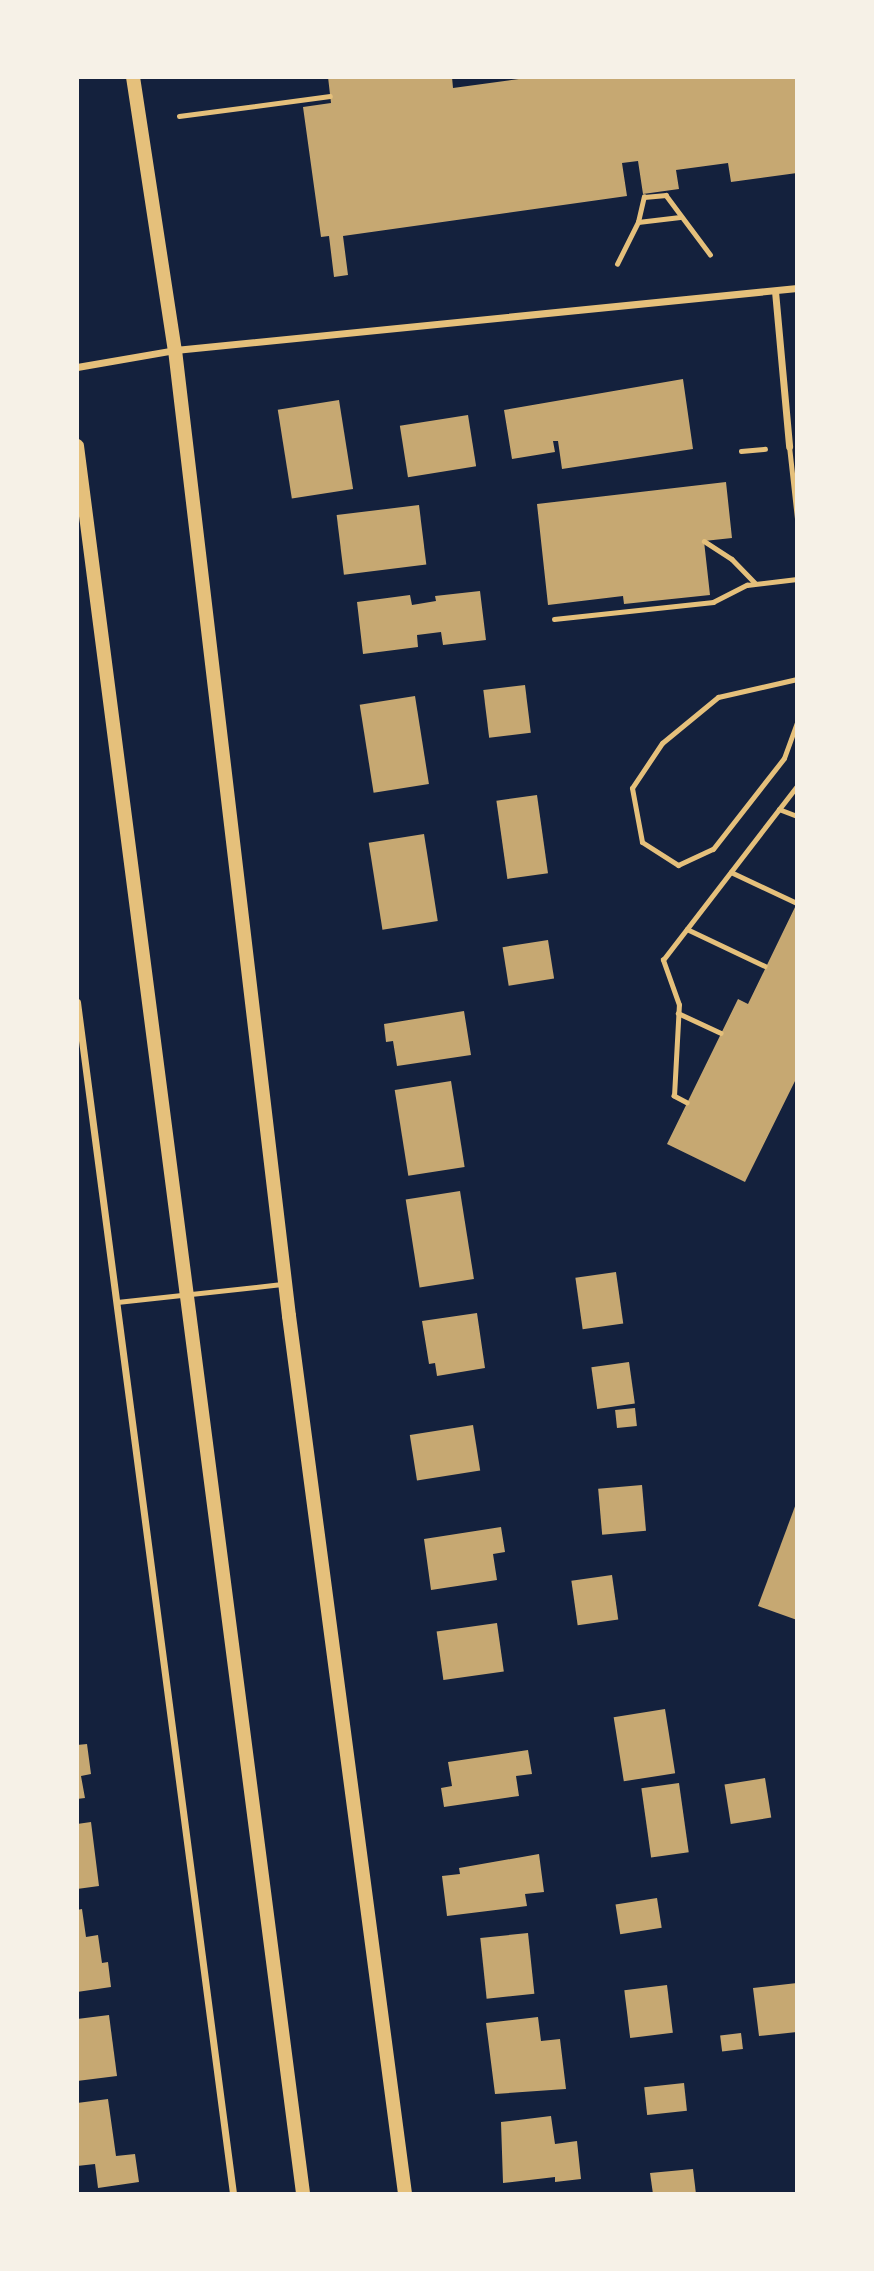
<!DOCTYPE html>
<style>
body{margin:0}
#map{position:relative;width:874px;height:2271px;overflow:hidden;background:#14213d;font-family:Lato,sans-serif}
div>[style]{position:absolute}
.building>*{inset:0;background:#c6a872;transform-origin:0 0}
.path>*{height:4.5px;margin:-2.25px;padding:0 2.25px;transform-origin:2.25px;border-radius:2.25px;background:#e5c07b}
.service>*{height:5px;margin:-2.5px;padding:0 2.5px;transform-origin:2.5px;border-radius:2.5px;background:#e5c07b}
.minor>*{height:7px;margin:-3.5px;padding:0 3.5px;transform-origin:3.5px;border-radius:3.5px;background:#e5c07b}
.secondary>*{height:14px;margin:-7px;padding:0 7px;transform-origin:7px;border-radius:7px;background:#e5c07b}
span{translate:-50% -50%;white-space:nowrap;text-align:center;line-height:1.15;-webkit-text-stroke:7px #f6f1e7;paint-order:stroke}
.frame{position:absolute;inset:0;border:79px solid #f6f1e7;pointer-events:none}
</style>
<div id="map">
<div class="building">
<div style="clip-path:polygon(328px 77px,452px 77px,453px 88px,533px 77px,797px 77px,797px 173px,731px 182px,728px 163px,676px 170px,679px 189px,643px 194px,638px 161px,622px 163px,627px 196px,343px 236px,348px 275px,334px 277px,329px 236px,321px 237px,303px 107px,331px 103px)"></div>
<div style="clip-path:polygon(683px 379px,693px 449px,562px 469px,558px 441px,553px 441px,555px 452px,512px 459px,504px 410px)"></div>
<div style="left:339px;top:400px;width:90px;height:62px;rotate:81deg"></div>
<div style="left:468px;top:415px;width:52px;height:69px;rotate:81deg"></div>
<div style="clip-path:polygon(726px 482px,732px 538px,704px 541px,710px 595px,624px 604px,623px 596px,548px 605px,537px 504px)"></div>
<div style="left:419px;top:505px;width:60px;height:83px;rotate:83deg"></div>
<div style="clip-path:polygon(480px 591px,486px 640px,443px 645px,441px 632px,417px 635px,418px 647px,363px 654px,357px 602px,410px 595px,412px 605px,436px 601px,435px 596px)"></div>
<div style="left:525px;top:685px;width:48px;height:42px;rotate:83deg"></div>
<div style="left:415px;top:696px;width:89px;height:56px;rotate:81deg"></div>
<div style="left:537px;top:795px;width:79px;height:41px;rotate:82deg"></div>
<div style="left:424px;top:834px;width:88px;height:56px;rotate:81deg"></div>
<div style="clip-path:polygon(797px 903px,797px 1077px,745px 1182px,667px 1144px,738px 999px,748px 1004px)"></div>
<div style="left:548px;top:940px;width:39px;height:46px;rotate:81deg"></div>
<div style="clip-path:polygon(464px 1011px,471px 1055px,397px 1066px,393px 1041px,386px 1042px,384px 1024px)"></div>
<div style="left:451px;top:1081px;width:87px;height:57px;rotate:81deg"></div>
<div style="left:460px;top:1191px;width:89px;height:55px;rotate:81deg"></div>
<div style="left:616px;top:1272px;width:52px;height:41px;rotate:82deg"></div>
<div style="clip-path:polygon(477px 1313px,485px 1368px,437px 1376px,435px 1363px,429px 1364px,422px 1321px)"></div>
<div style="left:629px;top:1362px;width:42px;height:38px;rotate:82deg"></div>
<div style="left:635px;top:1408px;width:18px;height:20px;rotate:84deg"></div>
<div style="left:473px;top:1425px;width:46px;height:64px;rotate:81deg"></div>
<div style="left:642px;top:1485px;width:46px;height:44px;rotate:85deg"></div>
<div style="clip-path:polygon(797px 1501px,797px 1620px,758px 1606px)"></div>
<div style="clip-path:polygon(501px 1527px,505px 1552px,493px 1554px,497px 1580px,431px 1590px,424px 1539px)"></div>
<div style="left:612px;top:1575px;width:45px;height:41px;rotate:82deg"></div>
<div style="left:497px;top:1623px;width:49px;height:61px;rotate:82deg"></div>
<div style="left:665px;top:1709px;width:65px;height:52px;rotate:81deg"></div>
<div style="clip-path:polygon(87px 1744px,91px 1774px,81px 1776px,85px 1798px,77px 1799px,77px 1745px)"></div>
<div style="clip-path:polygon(528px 1750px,532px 1774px,516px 1776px,519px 1796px,444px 1807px,441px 1788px,452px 1786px,448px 1762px)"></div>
<div style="left:765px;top:1778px;width:40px;height:41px;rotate:81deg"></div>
<div style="left:679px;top:1783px;width:70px;height:38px;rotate:82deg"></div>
<div style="clip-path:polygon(91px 1822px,99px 1886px,77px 1889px,77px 1824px)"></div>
<div style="clip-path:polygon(539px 1854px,544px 1892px,525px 1894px,527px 1906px,447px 1916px,442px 1876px,460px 1874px,459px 1868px)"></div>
<div style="left:657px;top:1898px;width:30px;height:42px;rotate:81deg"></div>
<div style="clip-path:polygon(82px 1909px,86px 1937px,98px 1935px,102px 1963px,108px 1962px,111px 1987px,77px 1992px,77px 1910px)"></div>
<div style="left:528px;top:1933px;width:61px;height:48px;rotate:84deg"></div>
<div style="clip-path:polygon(797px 1983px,797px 2032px,759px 2036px,753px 1988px)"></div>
<div style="left:667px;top:1985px;width:48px;height:43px;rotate:83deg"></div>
<div style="clip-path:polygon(109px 2015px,117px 2076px,77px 2081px,77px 2019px)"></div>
<div style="clip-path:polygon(538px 2017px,541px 2041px,560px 2039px,566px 2089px,495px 2094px,486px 2023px)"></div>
<div style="left:741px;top:2033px;width:16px;height:21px;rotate:83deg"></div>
<div style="left:684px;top:2083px;width:28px;height:40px;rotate:84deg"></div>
<div style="clip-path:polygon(108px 2099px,116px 2156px,135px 2154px,139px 2182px,98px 2188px,95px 2164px,77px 2166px,77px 2103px)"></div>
<div style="clip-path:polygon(551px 2116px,555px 2144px,577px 2141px,581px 2179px,555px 2182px,555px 2177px,503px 2183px,501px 2122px)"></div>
<div style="clip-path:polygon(693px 2169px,696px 2194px,653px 2194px,650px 2173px)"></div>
</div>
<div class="path">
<div style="left:179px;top:116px;width:152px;rotate:-7.5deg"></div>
<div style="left:638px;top:222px;width:42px;rotate:-6.8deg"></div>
<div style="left:617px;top:264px;width:47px;rotate:-63.4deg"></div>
<div style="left:638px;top:222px;width:26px;rotate:-77deg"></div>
<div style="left:644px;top:197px;width:22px;rotate:-5deg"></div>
<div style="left:666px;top:195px;width:74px;rotate:53.3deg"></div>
<div style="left:741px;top:451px;width:24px;rotate:-5deg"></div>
<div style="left:704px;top:541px;width:33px;rotate:33deg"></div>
<div style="left:732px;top:559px;width:33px;rotate:46deg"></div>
<div style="left:554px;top:619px;width:160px;rotate:-6.1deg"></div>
<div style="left:713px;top:602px;width:38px;rotate:-27deg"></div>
<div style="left:747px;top:585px;width:50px;rotate:-6.8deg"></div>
<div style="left:779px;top:809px;width:19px;rotate:21deg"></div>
<div style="left:731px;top:872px;width:73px;rotate:25.2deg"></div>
<div style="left:687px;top:929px;width:86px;rotate:25.4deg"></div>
<div style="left:678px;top:1013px;width:47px;rotate:24.9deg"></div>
<div style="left:687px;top:1103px;width:15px;rotate:-152deg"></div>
<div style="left:674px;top:1096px;width:91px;rotate:-86.9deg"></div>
<div style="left:679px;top:1005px;width:48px;rotate:-109.6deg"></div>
<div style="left:663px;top:960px;width:220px;rotate:-52.4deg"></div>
</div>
<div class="service">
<div style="left:789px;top:446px;width:73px;rotate:83.7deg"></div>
<div style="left:797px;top:679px;width:81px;rotate:167.2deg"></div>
<div style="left:718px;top:697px;width:72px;rotate:140.6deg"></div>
<div style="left:662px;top:743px;width:54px;rotate:123.7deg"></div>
<div style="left:632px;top:788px;width:55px;rotate:79.5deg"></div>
<div style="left:642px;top:842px;width:43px;rotate:32.6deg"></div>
<div style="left:678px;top:865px;width:38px;rotate:-25deg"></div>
<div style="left:713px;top:849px;width:115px;rotate:-52deg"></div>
<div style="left:784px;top:758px;width:37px;rotate:-70deg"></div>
<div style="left:117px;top:1302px;width:168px;rotate:-6.2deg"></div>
</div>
<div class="minor">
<div style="left:775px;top:291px;width:156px;rotate:84.8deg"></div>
<div style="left:77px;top:367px;width:99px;rotate:-9.8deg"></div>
<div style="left:175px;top:350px;width:625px;rotate:-5.69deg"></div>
<div style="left:77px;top:1002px;width:1202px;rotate:82.54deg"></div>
</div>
<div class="secondary">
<div style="left:133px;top:77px;width:276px;rotate:81.3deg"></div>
<div style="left:175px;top:350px;width:973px;rotate:83.27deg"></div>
<div style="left:289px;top:1316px;width:886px;rotate:82.47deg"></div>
<div style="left:77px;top:446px;width:1763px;rotate:82.63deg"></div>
</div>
<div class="frame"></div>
</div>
